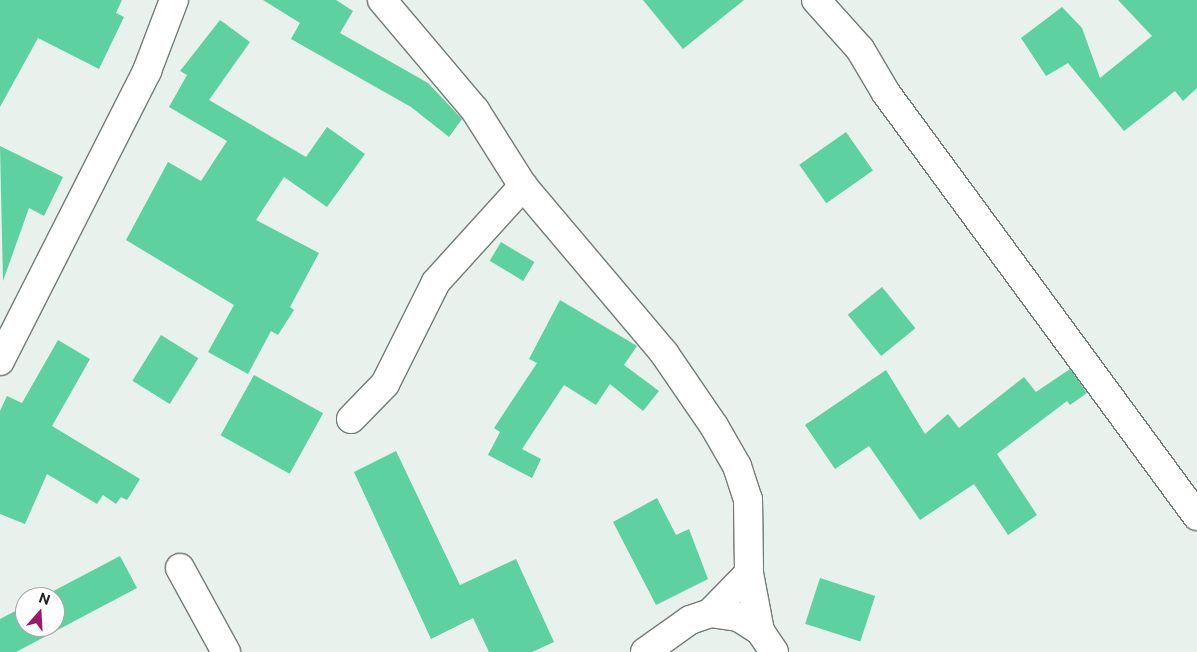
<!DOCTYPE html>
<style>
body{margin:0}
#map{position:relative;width:1197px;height:652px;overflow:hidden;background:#e8f1ec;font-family:"Public Sans",sans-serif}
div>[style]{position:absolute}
.building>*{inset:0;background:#5dd19f;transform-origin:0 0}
.roads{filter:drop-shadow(1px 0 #747c78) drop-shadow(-1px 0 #747c78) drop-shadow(0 1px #747c78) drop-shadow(0 -1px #747c78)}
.minor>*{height:28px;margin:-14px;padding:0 14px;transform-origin:14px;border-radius:14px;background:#fff}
span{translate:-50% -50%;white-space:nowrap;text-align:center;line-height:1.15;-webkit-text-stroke:4.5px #fff;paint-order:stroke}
.north{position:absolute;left:15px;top:587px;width:50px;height:50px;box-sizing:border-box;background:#fff;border:1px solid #a6a7a7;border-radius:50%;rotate:19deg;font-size:14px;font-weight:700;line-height:20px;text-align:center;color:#212422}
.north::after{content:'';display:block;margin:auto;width:18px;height:22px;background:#961972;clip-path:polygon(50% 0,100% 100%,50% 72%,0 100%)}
</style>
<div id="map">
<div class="building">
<div style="clip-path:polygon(0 0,122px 0,116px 13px,124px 17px,99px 69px,38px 38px,0 107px)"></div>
<div style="clip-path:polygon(263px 0,336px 0,353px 11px,340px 33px,428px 83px,462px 119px,449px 137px,411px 107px,291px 39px,300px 23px)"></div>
<div style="clip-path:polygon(643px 0,744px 0,683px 49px)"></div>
<div style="clip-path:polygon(1118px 0,1197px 0,1197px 88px,1183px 101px,1175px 91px,1124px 131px,1068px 63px,1046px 76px,1021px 38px,1062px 7px,1082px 28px,1100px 78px,1152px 36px)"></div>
<div style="clip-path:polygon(220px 20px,250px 42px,209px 100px,306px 157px,327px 127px,365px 154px,327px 207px,284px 177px,256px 220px,319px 253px,290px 307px,294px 310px,278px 335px,271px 331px,248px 374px,208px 352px,234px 305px,126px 240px,168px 162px,201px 181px,227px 141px,169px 107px,187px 75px,180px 71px)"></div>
<div style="left:846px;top:132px;width:47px;height:57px;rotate:55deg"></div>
<div style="clip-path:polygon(0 146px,63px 177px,44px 216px,29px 208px,3px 281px)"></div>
<div style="left:501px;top:242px;width:39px;height:22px;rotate:31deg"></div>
<div style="left:882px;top:287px;width:53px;height:44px;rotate:51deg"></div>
<div style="clip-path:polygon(560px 300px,637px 346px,624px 365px,659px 391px,643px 411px,610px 384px,596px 405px,564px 385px,522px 449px,541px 459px,532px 478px,488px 455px,500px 432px,494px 428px,537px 363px,529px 359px)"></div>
<div style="left:161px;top:335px;width:44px;height:54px;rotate:32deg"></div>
<div style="clip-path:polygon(58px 340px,90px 359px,52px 426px,140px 479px,127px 500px,121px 497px,116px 504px,103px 495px,97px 504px,47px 474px,25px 524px,0 514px,0 411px,7px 396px,22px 403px)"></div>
<div style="clip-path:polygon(1070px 369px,1087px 393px,1070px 405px,1067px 401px,997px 454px,1037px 515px,1008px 535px,974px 484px,920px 520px,869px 446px,835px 469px,805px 425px,886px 370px,925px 434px,948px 414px,959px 428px,1024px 377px,1036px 392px)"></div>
<div style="left:254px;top:375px;width:79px;height:69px;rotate:29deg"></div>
<div style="clip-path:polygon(396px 451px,460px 585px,516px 559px,554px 642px,532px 652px,489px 652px,473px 618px,431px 639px,354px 472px)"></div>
<div style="clip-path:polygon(657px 498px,676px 535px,689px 529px,708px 579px,656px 605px,613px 522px)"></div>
<div style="clip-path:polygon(120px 556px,137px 588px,16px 652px,0 652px,0 619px,25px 606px,25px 627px,55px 627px,55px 597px,42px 597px)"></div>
<div style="left:820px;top:578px;width:58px;height:48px;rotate:18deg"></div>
</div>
<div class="roads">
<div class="minor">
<div style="left:382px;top:0;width:144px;rotate:49.8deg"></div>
<div style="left:475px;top:110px;width:90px;rotate:57.7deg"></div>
<div style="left:523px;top:186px;width:219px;rotate:49.8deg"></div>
<div style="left:664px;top:353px;width:88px;rotate:55.6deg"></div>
<div style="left:714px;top:426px;width:46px;rotate:60.1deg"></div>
<div style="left:737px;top:466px;width:35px;rotate:72deg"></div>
<div style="left:748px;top:499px;width:74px;rotate:89.2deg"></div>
<div style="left:749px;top:573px;width:59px;rotate:79.3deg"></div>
<div style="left:816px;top:0;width:66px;rotate:48.1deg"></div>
<div style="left:860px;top:49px;width:51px;rotate:59.4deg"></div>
<div style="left:886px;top:93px;width:525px;rotate:53.68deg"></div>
<div style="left:0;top:361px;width:325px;rotate:-63.1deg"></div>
<div style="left:147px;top:71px;width:76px;rotate:-69.2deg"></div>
<div style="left:351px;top:419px;width:49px;rotate:-45.8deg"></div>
<div style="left:385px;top:384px;width:114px;rotate:-63.4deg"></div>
<div style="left:436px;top:282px;width:130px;rotate:-47.8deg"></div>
<div style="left:180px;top:568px;width:96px;rotate:61.3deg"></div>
<div style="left:710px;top:613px;width:56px;rotate:-45.7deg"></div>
<div style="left:645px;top:652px;width:55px;rotate:-35.4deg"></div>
<div style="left:690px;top:620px;width:21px;rotate:-19deg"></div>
<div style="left:710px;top:613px;width:28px;rotate:8deg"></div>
<div style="left:738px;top:617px;width:26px;rotate:32deg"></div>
<div style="left:760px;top:631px;width:25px;rotate:56deg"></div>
</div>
</div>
<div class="north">N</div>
</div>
